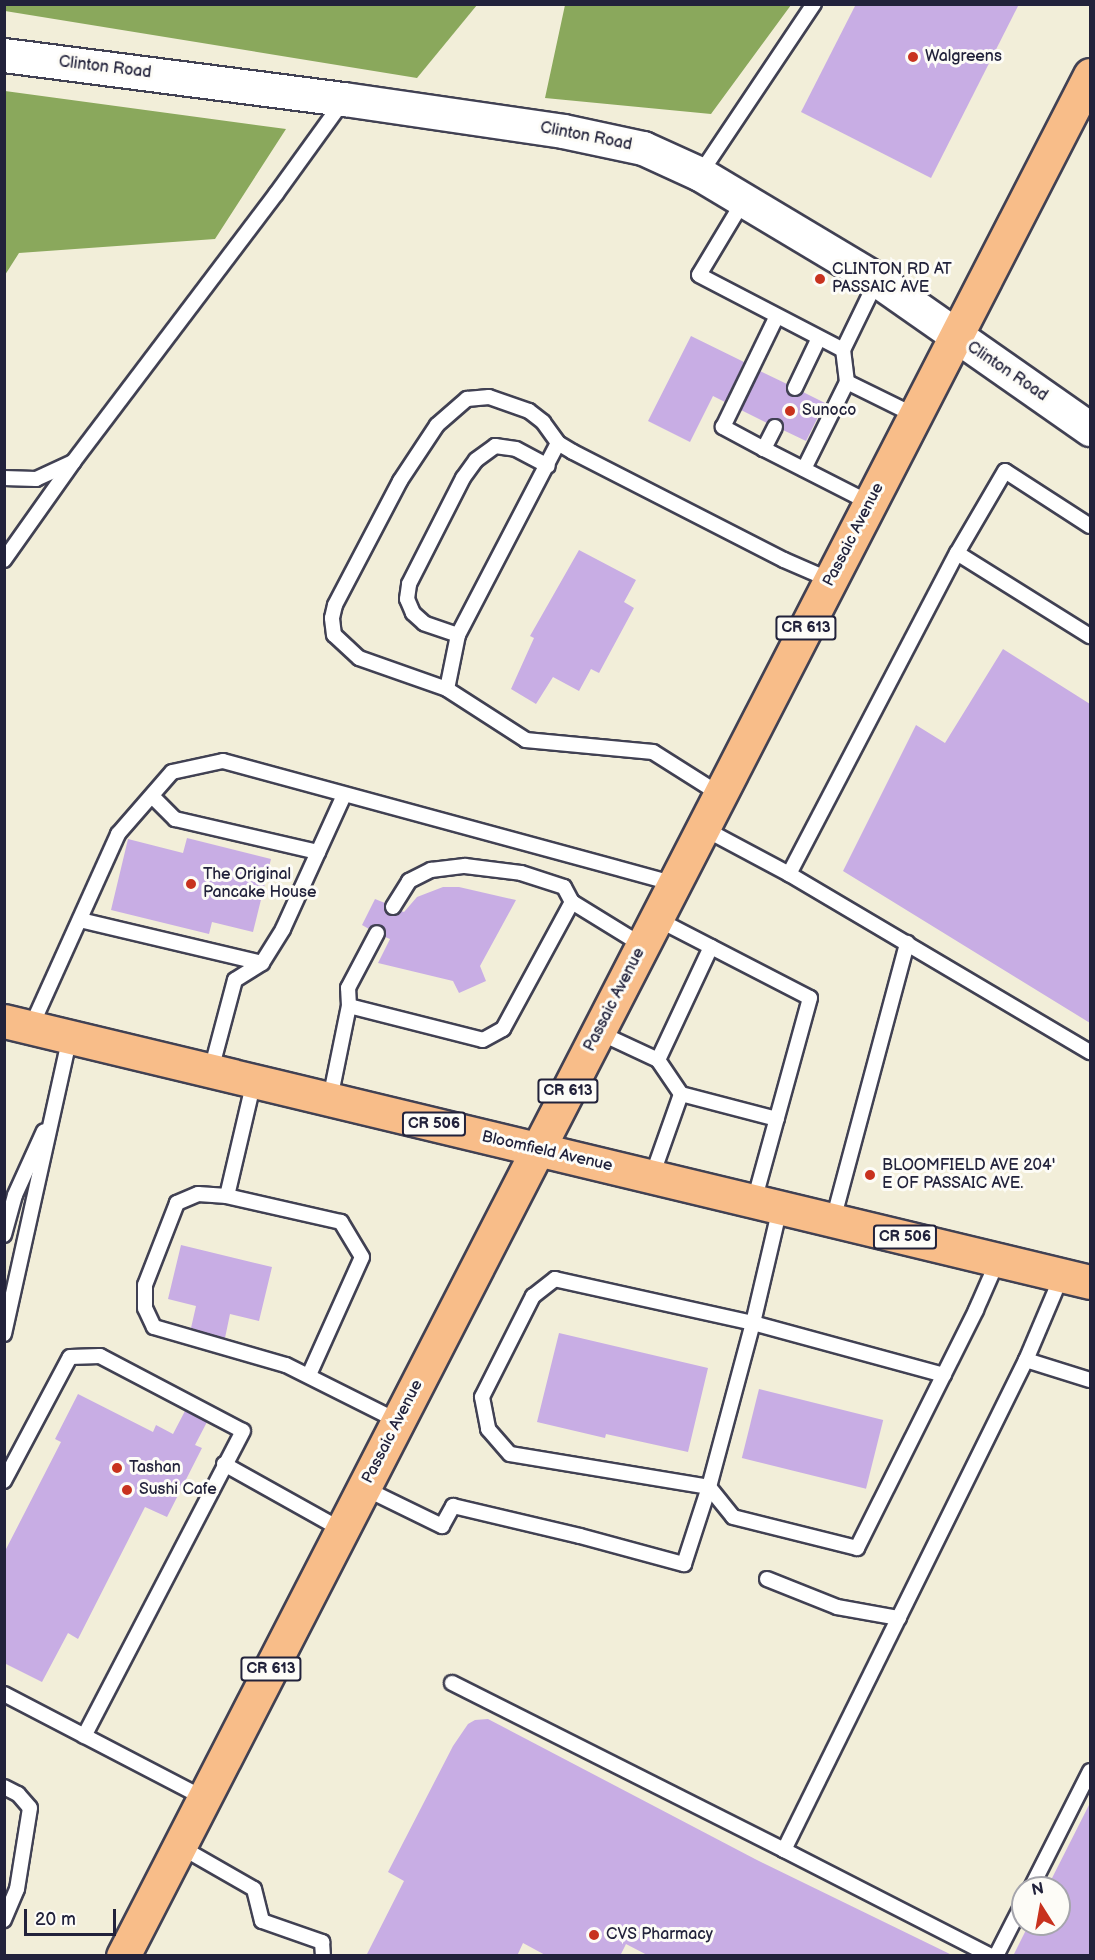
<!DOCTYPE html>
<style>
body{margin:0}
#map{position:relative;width:1095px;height:1960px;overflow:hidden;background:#f2eed9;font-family:"Balsamiq Sans",sans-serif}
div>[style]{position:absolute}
.forest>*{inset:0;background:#8aa85c}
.building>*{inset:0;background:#c8ade4;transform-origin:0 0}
.roads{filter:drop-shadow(2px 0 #414153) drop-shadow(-2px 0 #414153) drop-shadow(0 2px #414153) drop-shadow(0 -2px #414153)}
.service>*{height:14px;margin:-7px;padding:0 7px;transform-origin:7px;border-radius:7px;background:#fff}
.tertiary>*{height:33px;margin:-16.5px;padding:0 16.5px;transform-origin:16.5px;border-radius:16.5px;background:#fff}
.primary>*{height:33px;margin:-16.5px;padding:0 16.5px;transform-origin:16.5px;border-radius:16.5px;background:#f8bd89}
.dots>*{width:16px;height:16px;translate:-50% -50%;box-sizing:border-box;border:3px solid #fdfcf7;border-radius:50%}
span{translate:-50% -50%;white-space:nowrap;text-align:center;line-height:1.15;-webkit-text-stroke:6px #fdfcf7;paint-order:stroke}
.shield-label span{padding:2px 4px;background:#fdfcf7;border:2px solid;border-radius:4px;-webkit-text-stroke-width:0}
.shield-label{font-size:15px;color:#22223b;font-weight:700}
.poi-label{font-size:16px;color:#22223b}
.left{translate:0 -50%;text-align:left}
.street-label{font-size:16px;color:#22223b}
.frame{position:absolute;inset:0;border:6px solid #22223b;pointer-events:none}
.north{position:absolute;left:1011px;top:1876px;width:60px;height:60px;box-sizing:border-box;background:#fdfcf7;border:2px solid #a5a5ac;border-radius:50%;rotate:349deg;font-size:16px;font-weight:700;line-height:24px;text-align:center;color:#22223b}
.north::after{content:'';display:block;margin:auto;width:21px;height:27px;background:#c8321e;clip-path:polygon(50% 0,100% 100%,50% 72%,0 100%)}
.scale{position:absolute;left:24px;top:1909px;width:92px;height:27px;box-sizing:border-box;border:3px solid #22223b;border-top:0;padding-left:8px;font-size:18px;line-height:21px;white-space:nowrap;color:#22223b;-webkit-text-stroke:4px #fdfcf7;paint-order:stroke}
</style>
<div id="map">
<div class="forest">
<div style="clip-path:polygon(4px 5px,5px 4px,477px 5px,417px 78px,5px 11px)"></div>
<div style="clip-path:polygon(565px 5px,565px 4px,791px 5px,711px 114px,545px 98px)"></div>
<div style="clip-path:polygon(5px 91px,286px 129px,215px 239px,19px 253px,5px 275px)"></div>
</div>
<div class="building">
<div style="clip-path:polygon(856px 4px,1019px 4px,931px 178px,801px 112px)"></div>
<div style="clip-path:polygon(691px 336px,744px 362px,725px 402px,713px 396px,690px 442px,648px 421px)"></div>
<div style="clip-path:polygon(760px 371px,787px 384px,786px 389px,791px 396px,796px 397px,803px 392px,825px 403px,806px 441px,783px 430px,783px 423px,778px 419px,767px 423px,741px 410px)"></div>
<div style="clip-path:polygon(579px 550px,636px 580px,624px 602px,634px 608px,599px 673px,591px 669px,579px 691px,553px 677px,536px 704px,511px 689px,534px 638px,530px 636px)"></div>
<div style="clip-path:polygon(1003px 649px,1090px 704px,1090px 1023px,843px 871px,916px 725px,945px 743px)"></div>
<div style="clip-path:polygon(187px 838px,271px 859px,253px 932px,212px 922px,209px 934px,111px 910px,128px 839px,183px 853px)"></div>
<div style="clip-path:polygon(443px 887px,459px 887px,516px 900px,480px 966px,486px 981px,459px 993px,453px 981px,378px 963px,390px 939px,385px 937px,385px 929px,381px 925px,373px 925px,369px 929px,362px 925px,375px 899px,385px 903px,385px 912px,393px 916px,401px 911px,404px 912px,417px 897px)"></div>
<div style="clip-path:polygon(181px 1245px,272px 1267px,259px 1321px,230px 1314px,225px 1338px,191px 1328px,196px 1306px,168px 1299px)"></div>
<div style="clip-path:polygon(559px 1333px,708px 1368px,688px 1452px,606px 1434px,605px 1438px,537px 1422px)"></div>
<div style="left:759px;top:1389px;width:128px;height:71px;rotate:14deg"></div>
<div style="clip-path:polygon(78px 1394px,153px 1432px,156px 1425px,173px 1434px,185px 1411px,207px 1422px,195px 1445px,202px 1448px,167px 1517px,145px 1507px,78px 1639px,68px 1633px,42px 1682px,4px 1663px,4px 1553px,61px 1442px,55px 1439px)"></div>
<div style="clip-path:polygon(488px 1719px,755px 1859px,954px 1956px,649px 1956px,626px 1944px,620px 1956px,547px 1956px,523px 1943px,517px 1956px,366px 1956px,404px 1881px,388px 1872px,453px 1746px,468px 1724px,475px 1720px)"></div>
<div style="clip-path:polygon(1090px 1803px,1090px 1956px,1013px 1956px,1029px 1924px,1059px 1924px,1059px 1888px,1047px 1888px)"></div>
</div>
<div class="roads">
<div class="service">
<div style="left:700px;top:174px;width:205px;rotate:-56.2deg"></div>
<div style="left:744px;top:200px;width:87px;rotate:121deg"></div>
<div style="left:699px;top:275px;width:162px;rotate:27.5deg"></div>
<div style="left:843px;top:350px;width:78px;rotate:-64.1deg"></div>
<div style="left:847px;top:382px;width:75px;rotate:26.2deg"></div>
<div style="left:795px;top:388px;width:55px;rotate:-64.4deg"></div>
<div style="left:775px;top:427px;width:25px;rotate:117deg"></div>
<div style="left:764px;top:449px;width:119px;rotate:27deg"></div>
<div style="left:764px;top:449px;width:47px;rotate:-151.8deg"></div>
<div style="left:723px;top:427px;width:123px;rotate:-64.1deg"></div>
<div style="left:804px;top:469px;width:97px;rotate:-63.7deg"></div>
<div style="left:847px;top:382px;width:32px;rotate:-97deg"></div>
<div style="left:4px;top:478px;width:32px;rotate:2deg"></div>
<div style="left:36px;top:479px;width:41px;rotate:-24.7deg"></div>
<div style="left:1090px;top:526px;width:101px;rotate:-147.1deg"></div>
<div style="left:1005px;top:471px;width:95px;rotate:120.3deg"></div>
<div style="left:957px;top:553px;width:157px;rotate:32deg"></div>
<div style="left:4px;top:560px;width:121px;rotate:-54.7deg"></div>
<div style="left:74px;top:461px;width:335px;rotate:-52.9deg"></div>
<div style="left:276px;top:194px;width:115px;rotate:-54.2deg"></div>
<div style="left:458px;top:635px;width:36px;rotate:-161deg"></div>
<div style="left:424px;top:623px;width:15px;rotate:-138deg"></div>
<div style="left:413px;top:613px;width:15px;rotate:-113deg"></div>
<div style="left:407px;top:599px;width:15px;rotate:-82deg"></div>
<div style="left:409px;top:584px;width:119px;rotate:-63deg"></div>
<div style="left:463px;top:478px;width:22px;rotate:-54deg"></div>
<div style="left:476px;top:460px;width:24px;rotate:-36deg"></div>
<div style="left:495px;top:446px;width:21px;rotate:8deg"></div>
<div style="left:516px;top:449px;width:36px;rotate:28deg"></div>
<div style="left:447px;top:689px;width:55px;rotate:-78.5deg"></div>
<div style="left:458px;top:635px;width:216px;rotate:-62.5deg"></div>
<div style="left:721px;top:795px;width:80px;rotate:-147.7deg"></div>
<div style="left:653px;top:752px;width:128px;rotate:-174.6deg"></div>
<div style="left:526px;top:740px;width:94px;rotate:-147.2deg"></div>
<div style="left:447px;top:689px;width:93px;rotate:-160.6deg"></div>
<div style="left:359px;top:658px;width:34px;rotate:-137deg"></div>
<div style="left:334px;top:635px;width:17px;rotate:-97deg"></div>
<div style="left:332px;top:618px;width:13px;rotate:-77deg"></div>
<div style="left:335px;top:605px;width:140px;rotate:-62.3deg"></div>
<div style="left:400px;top:481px;width:67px;rotate:-56.5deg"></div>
<div style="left:437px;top:425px;width:40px;rotate:-41deg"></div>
<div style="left:467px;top:399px;width:22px;rotate:-5deg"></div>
<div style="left:489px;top:397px;width:42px;rotate:19.3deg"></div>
<div style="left:529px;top:411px;width:18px;rotate:38deg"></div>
<div style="left:543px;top:422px;width:26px;rotate:54deg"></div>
<div style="left:558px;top:443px;width:17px;rotate:31deg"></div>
<div style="left:573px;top:452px;width:237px;rotate:27.1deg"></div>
<div style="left:784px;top:560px;width:50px;rotate:23.5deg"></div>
<div style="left:152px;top:796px;width:33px;rotate:45deg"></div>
<div style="left:175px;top:819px;width:147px;rotate:13deg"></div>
<div style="left:703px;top:828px;width:98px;rotate:28.1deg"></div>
<div style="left:789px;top:874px;width:362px;rotate:-62.4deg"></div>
<div style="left:789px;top:874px;width:350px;rotate:30.6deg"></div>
<div style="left:393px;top:907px;width:31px;rotate:-58deg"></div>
<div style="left:409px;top:881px;width:25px;rotate:-27deg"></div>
<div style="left:431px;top:870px;width:34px;rotate:-7deg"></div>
<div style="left:465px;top:866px;width:56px;rotate:7.1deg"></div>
<div style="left:521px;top:873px;width:45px;rotate:18deg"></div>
<div style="left:564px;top:887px;width:17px;rotate:62deg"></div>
<div style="left:657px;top:919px;width:172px;rotate:27.3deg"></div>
<div style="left:810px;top:998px;width:211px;rotate:105.4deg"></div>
<div style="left:80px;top:920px;width:187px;rotate:13.3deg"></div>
<div style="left:349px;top:1006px;width:138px;rotate:14.2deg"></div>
<div style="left:483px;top:1040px;width:23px;rotate:-29deg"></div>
<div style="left:503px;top:1029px;width:145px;rotate:-61.5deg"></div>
<div style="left:572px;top:902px;width:82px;rotate:31.6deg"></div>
<div style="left:31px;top:1027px;width:212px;rotate:-65.7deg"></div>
<div style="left:118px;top:834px;width:82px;rotate:-48.9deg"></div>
<div style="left:172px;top:772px;width:52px;rotate:-12.2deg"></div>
<div style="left:223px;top:761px;width:468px;rotate:15.2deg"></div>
<div style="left:598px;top:1032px;width:66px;rotate:25deg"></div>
<div style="left:658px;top:1060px;width:41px;rotate:55.9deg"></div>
<div style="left:681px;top:1094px;width:99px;rotate:14.6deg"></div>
<div style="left:658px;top:1060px;width:125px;rotate:-64.9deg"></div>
<div style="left:211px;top:1070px;width:93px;rotate:-75.1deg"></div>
<div style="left:235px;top:980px;width:32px;rotate:-32deg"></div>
<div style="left:262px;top:963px;width:40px;rotate:-58deg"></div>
<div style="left:283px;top:929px;width:147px;rotate:-65.5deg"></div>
<div style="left:330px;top:1099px;width:95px;rotate:-78.5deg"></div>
<div style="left:349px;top:1006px;width:18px;rotate:-93deg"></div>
<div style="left:348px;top:988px;width:62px;rotate:-62.2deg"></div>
<div style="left:652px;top:1176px;width:87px;rotate:-70.5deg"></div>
<div style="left:227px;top:1196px;width:118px;rotate:-76.8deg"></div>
<div style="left:833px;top:1220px;width:287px;rotate:-75deg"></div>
<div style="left:4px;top:1235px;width:41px;rotate:-74.6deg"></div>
<div style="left:15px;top:1195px;width:70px;rotate:-65.6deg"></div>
<div style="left:4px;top:1334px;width:304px;rotate:-77.5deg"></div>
<div style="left:1026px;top:1360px;width:67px;rotate:17.4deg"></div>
<div style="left:309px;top:1375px;width:129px;rotate:-65.8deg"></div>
<div style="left:362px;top:1257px;width:41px;rotate:-121deg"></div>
<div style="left:341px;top:1222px;width:117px;rotate:-167.2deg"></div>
<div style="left:227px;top:1196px;width:29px;rotate:-176deg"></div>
<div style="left:198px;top:1194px;width:23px;rotate:157deg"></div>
<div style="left:177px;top:1203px;width:88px;rotate:111.3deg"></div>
<div style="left:145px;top:1285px;width:23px;rotate:90deg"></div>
<div style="left:145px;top:1308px;width:21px;rotate:65deg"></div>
<div style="left:154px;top:1327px;width:137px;rotate:16.1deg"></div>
<div style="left:286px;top:1365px;width:125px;rotate:26.6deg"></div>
<div style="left:944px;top:1375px;width:198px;rotate:-164.8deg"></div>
<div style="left:753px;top:1323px;width:203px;rotate:-167.5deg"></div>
<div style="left:555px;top:1279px;width:28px;rotate:142deg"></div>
<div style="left:533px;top:1296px;width:113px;rotate:116.8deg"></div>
<div style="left:482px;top:1397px;width:33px;rotate:79deg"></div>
<div style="left:488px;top:1429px;width:33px;rotate:49deg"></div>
<div style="left:510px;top:1454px;width:202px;rotate:9.4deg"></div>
<div style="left:709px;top:1487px;width:38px;rotate:51deg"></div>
<div style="left:733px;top:1517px;width:128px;rotate:14deg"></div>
<div style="left:857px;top:1548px;width:266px;rotate:-63.4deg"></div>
<div style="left:976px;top:1310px;width:55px;rotate:-66.3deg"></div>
<div style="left:224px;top:1464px;width:135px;rotate:29.2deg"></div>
<div style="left:4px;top:1481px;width:140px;rotate:-62deg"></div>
<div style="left:70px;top:1357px;width:30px;rotate:-2deg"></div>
<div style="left:100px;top:1356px;width:161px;rotate:27.7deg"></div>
<div style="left:243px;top:1431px;width:344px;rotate:117.5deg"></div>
<div style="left:364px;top:1488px;width:87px;rotate:26deg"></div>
<div style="left:442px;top:1526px;width:23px;rotate:-61deg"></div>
<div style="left:453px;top:1506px;width:130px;rotate:13.3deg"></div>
<div style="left:580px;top:1536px;width:108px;rotate:15.1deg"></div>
<div style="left:684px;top:1564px;width:81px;rotate:-72deg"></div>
<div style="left:709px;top:1487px;width:170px;rotate:-75deg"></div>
<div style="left:753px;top:1323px;width:118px;rotate:-76.8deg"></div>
<div style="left:767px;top:1579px;width:75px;rotate:21.8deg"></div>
<div style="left:837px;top:1607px;width:63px;rotate:10.1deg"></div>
<div style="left:452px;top:1683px;width:372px;rotate:26.7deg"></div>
<div style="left:784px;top:1850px;width:547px;rotate:-63.72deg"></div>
<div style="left:1026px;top:1360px;width:92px;rotate:-67deg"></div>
<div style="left:4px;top:1694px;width:225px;rotate:27.5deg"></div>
<div style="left:4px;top:1787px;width:16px;rotate:27deg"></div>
<div style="left:18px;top:1794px;width:18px;rotate:49deg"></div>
<div style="left:30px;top:1808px;width:82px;rotate:99.1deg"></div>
<div style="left:17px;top:1889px;width:34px;rotate:113deg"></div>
<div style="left:179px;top:1846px;width:86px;rotate:29.8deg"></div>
<div style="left:254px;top:1889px;width:33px;rotate:76deg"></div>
<div style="left:262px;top:1921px;width:64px;rotate:19.3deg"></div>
<div style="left:322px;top:1942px;width:14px;rotate:86deg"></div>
<div style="left:784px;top:1850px;width:233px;rotate:27.1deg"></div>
<div style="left:1031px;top:1888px;width:131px;rotate:-63.2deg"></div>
<div style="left:996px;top:1956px;width:59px;rotate:-63deg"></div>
</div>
<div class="tertiary">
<div style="left:4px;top:55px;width:343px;rotate:7.4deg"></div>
<div style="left:344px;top:99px;width:221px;rotate:8.3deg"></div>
<div style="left:563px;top:131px;width:82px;rotate:12deg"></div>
<div style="left:643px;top:148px;width:63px;rotate:24.5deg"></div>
<div style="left:700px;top:174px;width:206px;rotate:30.9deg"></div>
<div style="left:877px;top:280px;width:260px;rotate:35deg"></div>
</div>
<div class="primary">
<div style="left:4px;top:1021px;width:1117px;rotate:13.51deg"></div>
<div style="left:123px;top:1956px;width:2115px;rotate:-62.79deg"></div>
</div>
</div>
<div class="dots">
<div style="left:913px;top:57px;background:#c8321e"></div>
<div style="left:820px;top:279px;background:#c8321e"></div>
<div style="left:790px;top:411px;background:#c8321e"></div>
<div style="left:191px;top:884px;background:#c8321e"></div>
<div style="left:870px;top:1175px;background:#c8321e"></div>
<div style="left:117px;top:1468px;background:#c8321e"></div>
<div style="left:127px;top:1490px;background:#c8321e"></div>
<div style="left:594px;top:1935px;background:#c8321e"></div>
</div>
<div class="shield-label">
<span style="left:806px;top:628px">CR 613</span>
<span style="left:568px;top:1091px">CR 613</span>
<span style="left:434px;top:1124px">CR 506</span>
<span style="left:905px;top:1237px">CR 506</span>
<span style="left:271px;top:1669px">CR 613</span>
</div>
<div class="poi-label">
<span class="left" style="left:925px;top:57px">Walgreens</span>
<span class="left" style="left:832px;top:279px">CLINTON RD AT<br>PASSAIC AVE</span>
<span class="left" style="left:802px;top:411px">Sunoco</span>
<span class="left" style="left:203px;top:884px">The Original<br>Pancake House</span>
<span class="left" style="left:882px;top:1175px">BLOOMFIELD AVE 204'<br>E OF PASSAIC AVE.</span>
<span class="left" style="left:129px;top:1468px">Tashan</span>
<span class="left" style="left:139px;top:1490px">Sushi Cafe</span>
<span class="left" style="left:606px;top:1935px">CVS Pharmacy</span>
</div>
<div class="street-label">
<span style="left:105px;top:68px;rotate:7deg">Clinton Road</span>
<span style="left:586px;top:137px;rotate:11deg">Clinton Road</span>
<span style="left:1007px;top:372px;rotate:34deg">Clinton Road</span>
<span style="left:854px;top:535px;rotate:-63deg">Passaic Avenue</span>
<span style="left:615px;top:1000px;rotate:-63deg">Passaic Avenue</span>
<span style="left:547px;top:1152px;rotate:13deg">Bloomfield Avenue</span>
<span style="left:393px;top:1432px;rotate:-63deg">Passaic Avenue</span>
</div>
<div class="frame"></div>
<div class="north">N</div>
<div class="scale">20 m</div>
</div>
